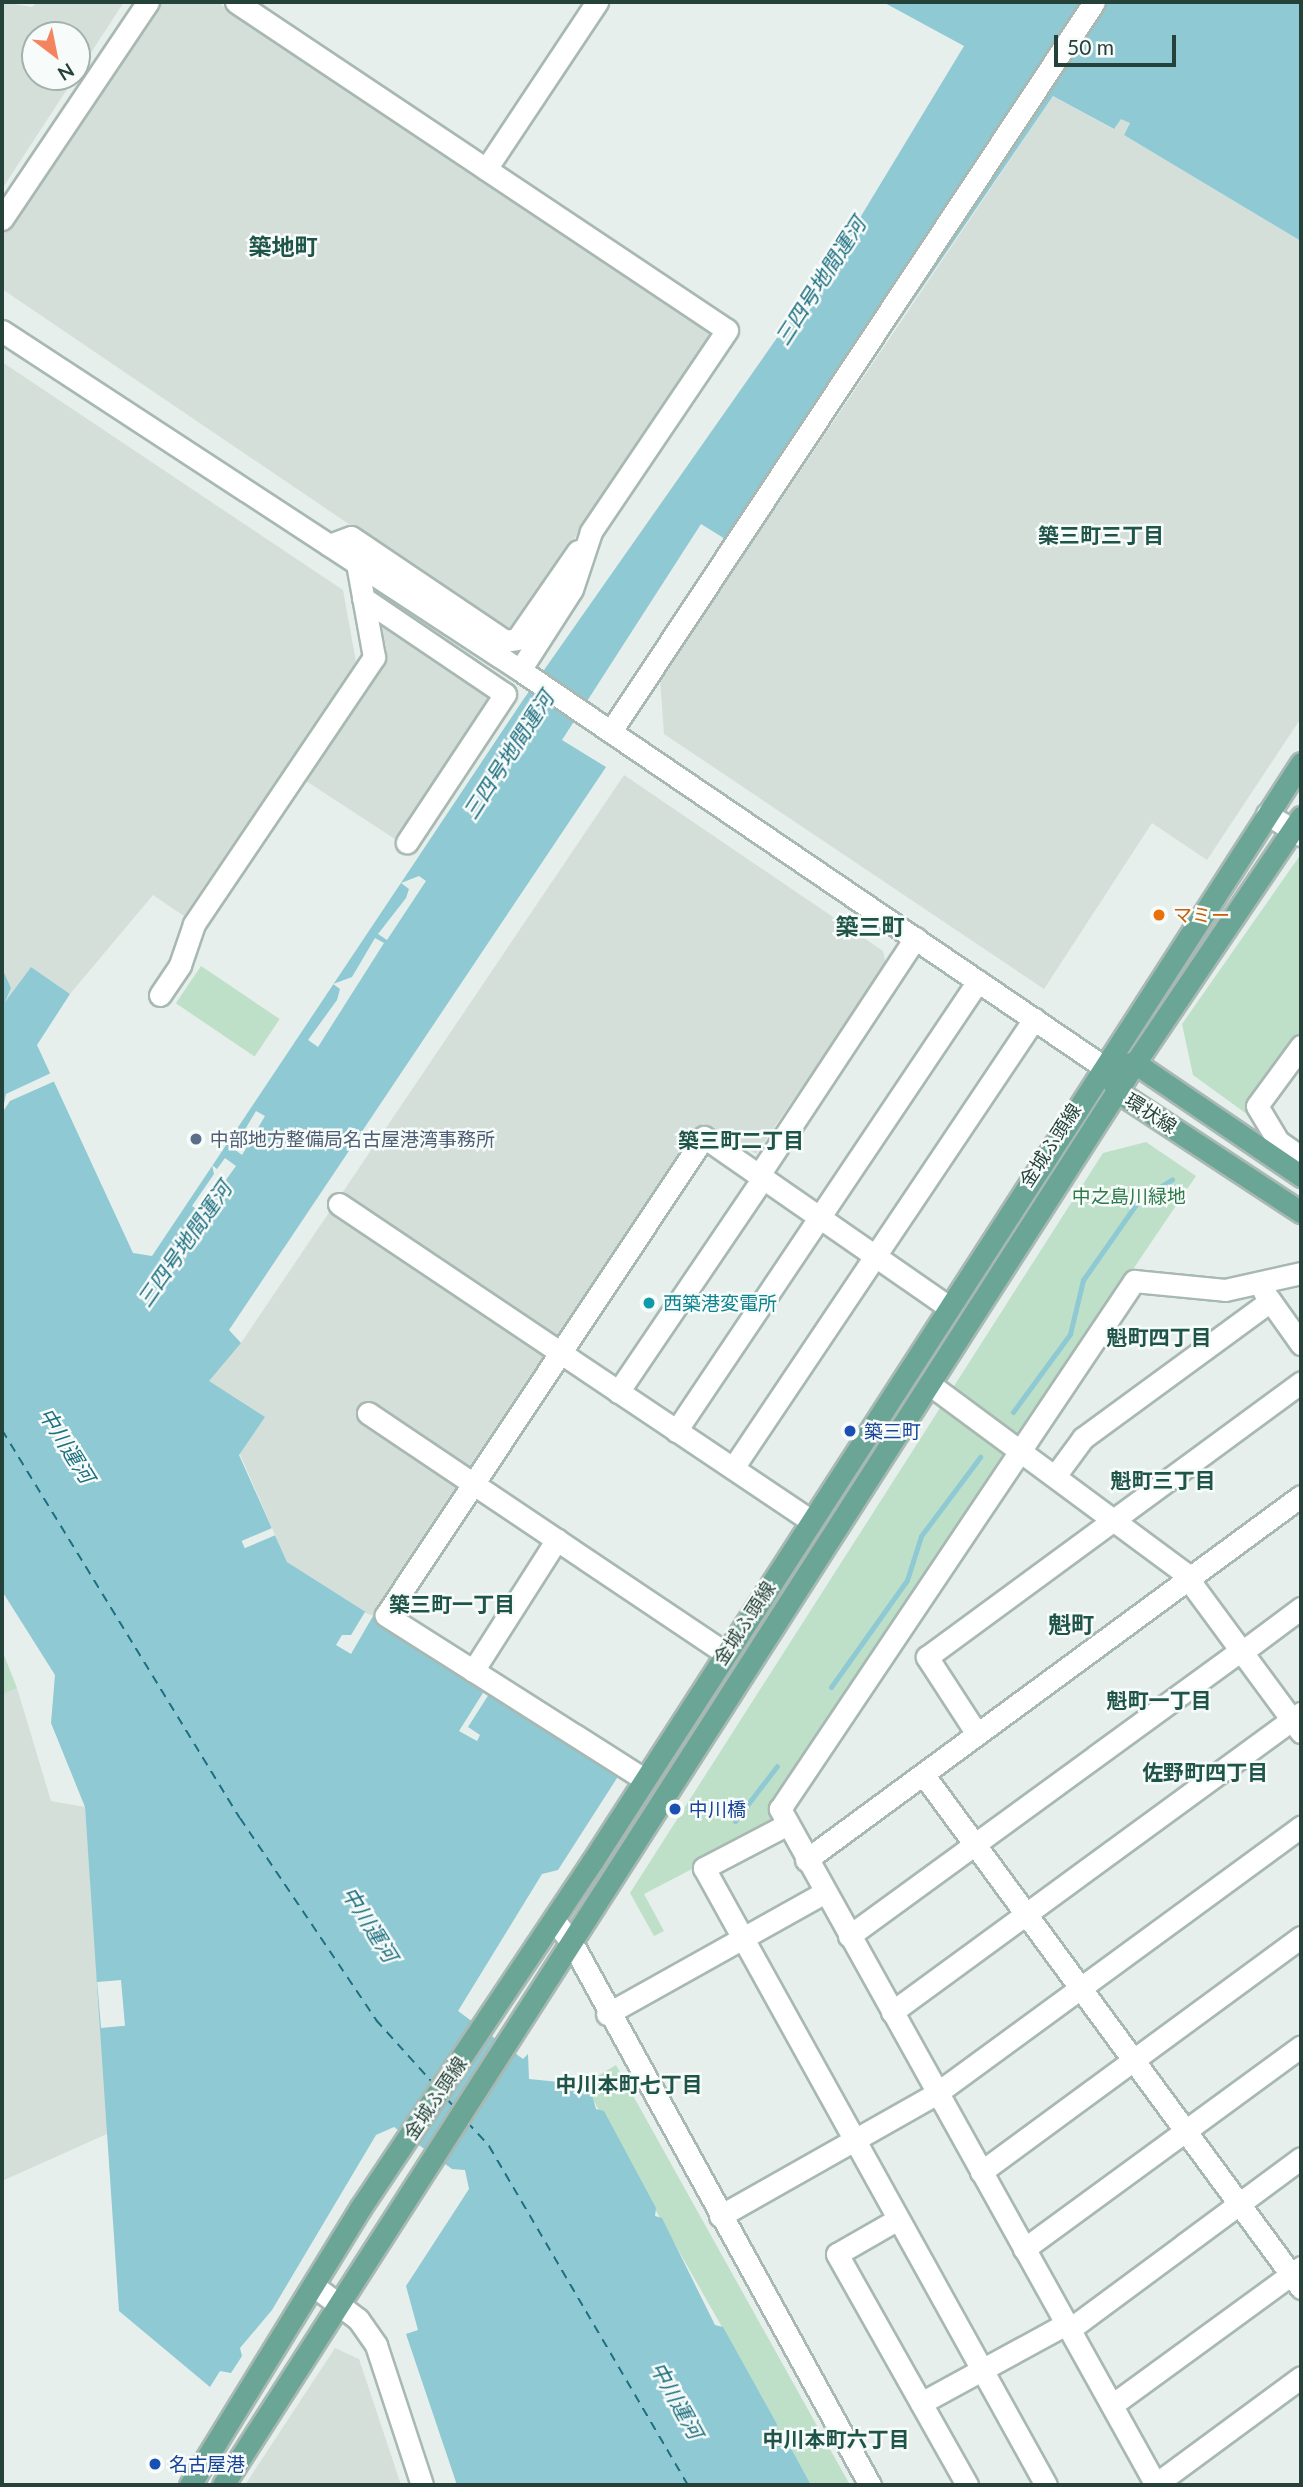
<!DOCTYPE html>
<meta charset="utf-8">
<style>
body{margin:0}
#map{position:relative;width:1303px;height:2487px;overflow:hidden;background:#e6efeb;font-family:Lato,"Noto Sans JP",sans-serif}
div>[style]{position:absolute}
.built>*{inset:0;background:#d4dfda}
.green>*{inset:0;background:#bfe0c8;transform-origin:0 0}
.water>*{inset:0;background:#8ec9d4}
.pier>*{inset:0;background:#e6efeb;transform-origin:0 0}
.stream>*{height:5px;margin:-2.5px;padding:0 2.5px;transform-origin:2.5px;border-radius:2.5px;background:#8ec9d4}
.ferry>*{height:2px;margin-top:-1px;transform-origin:0;background:repeating-linear-gradient(90deg,#1c6f80 0 9px,transparent 0 16px)}
.roads{filter:drop-shadow(2px 0 #a8b8b2) drop-shadow(-2px 0 #a8b8b2) drop-shadow(0 2px #a8b8b2) drop-shadow(0 -2px #a8b8b2)}
.minor>*{height:21px;margin:-10.5px;padding:0 10.5px;transform-origin:10.5px;border-radius:10.5px;background:#fff}
.major>*{height:21px;margin:-10.5px;padding:0 10.5px;transform-origin:10.5px;border-radius:10.5px;background:#6aa596}
.dots>*{width:19px;height:19px;translate:-50% -50%;box-sizing:border-box;border:4px solid #f7fbf9;border-radius:50%}
span{translate:-50% -50%;white-space:nowrap;text-align:center;line-height:1.15;-webkit-text-stroke:5px #f7fbf9;paint-order:stroke}
.food-label{font-size:19px;color:#c56008}
.left{translate:0 -50%;text-align:left}
.street-label{font-size:19px;color:#24423a}
.service-label{font-size:19px;color:#4e5e75}
.park-label{font-size:19px;color:#2d7a4b}
.culture-label{font-size:19px;color:#0d838f}
.transit-label{font-size:19px;color:#164399}
.water-label{font-size:21px;color:#1c6f80;font-style:italic}
.neighbourhood-label{font-size:21px;color:#1f5548;font-weight:700}
.quarter-label{font-size:23px;color:#1f5548;font-weight:700}
.frame{position:absolute;inset:0;border:4px solid #24423a;pointer-events:none}
.north{position:absolute;left:21px;top:21px;width:70px;height:70px;box-sizing:border-box;background:#f7fbf9;border:2px solid #a3b1ad;border-radius:50%;rotate:148deg;font-size:19px;font-weight:700;line-height:28px;text-align:center;color:#24423a}
.north::after{content:'';display:block;margin:auto;width:24px;height:32px;background:#f4845f;clip-path:polygon(50% 0,100% 100%,50% 72%,0 100%)}
.scale{position:absolute;left:1054px;top:35px;width:122px;height:32px;box-sizing:border-box;border:4px solid #24423a;border-top:0;padding-left:9px;font-size:21px;line-height:24px;white-space:nowrap;color:#24423a;-webkit-text-stroke:5px #f7fbf9;paint-order:stroke}
</style>
<div id="map">
<div class="built">
<div style="clip-path:polygon(2px 2px,32px 7px,37px 2px,124px 2px,77px 74px,77px 35px,35px 35px,35px 77px,75px 77px,2px 189px)"></div>
<div style="clip-path:polygon(155px 2px,217px 2px,711px 333px,511px 634px,2px 289px,2px 234px)"></div>
<div style="clip-path:polygon(1053px 96px,1113px 129px,1121px 118px,1130px 123px,1124px 135px,1301px 241px,1301px 718px,1207px 860px,1152px 823px,1044px 989px,664px 734px,660px 679px)"></div>
<div style="clip-path:polygon(2px 362px,343px 590px,356px 662px,184px 916px,153px 895px,70px 994px,31px 967px,5px 1002px,11px 988px,2px 968px)"></div>
<div style="clip-path:polygon(381px 623px,497px 695px,398px 841px,303px 779px,387px 652px)"></div>
<div style="clip-path:polygon(624px 775px,883px 951px,886px 964px,756px 1154px,703px 1123px,372px 1616px,287px 1562px,208px 1381px,241px 1343px)"></div>
<div style="clip-path:polygon(17px 1688px,51px 1801px,85px 1807px,109px 2133px,2px 2181px,2px 1695px)"></div>
<div style="clip-path:polygon(335px 2348px,359px 2359px,401px 2485px,245px 2485px)"></div>
</div>
<div class="green">
<div style="clip-path:polygon(1301px 854px,1301px 1034px,1251px 1103px,1255px 1120px,1193px 1075px,1182px 1024px)"></div>
<div style="left:201px;top:966px;width:95px;height:45px;rotate:34deg"></div>
<div style="clip-path:polygon(1146px 1142px,1196px 1176px,770px 1807px,779px 1824px,644px 1894px,664px 1931px,654px 1936px,630px 1893px,1103px 1153px)"></div>
<div style="clip-path:polygon(2px 1650px,17px 1688px,2px 1695px)"></div>
<div style="clip-path:polygon(616px 2065px,850px 2485px,811px 2485px,787px 2442px,779px 2441px,777px 2424px,584px 2084px)"></div>
</div>
<div class="water">
<div style="clip-path:polygon(883px 2px,1301px 2px,1301px 241px,1124px 135px,1130px 123px,1121px 119px,1114px 129px,1053px 96px,743px 550px,701px 524px,562px 740px,606px 767px,229px 1330px,241px 1343px,209px 1381px,265px 1417px,239px 1455px,287px 1562px,615px 1770px,617px 1778px,558px 1870px,542px 1874px,458px 2011px,523px 2059px,528px 2054px,529px 2079px,589px 2085px,596px 2109px,604px 2111px,656px 2208px,655px 2216px,662px 2218px,715px 2325px,723px 2327px,777px 2424px,779px 2441px,787px 2441px,811px 2485px,457px 2485px,406px 2334px,418px 2330px,406px 2286px,469px 2189px,465px 2170px,452px 2169px,394px 2127px,376px 2135px,272px 2310px,240px 2348px,242px 2356px,231px 2373px,220px 2371px,210px 2387px,119px 2311px,85px 1807px,51px 1723px,55px 1675px,2px 1591px,2px 968px,11px 988px,5px 1002px,31px 967px,70px 994px,37px 1045px,133px 1253px,152px 1256px,523px 700px,852px 231px,964px 46px)"></div>
</div>
<div class="pier">
<div style="clip-path:polygon(419px 876px,426px 881px,387px 940px,378px 934px,406px 898px,409px 889px,401px 883px)"></div>
<div style="clip-path:polygon(375px 938px,384px 943px,318px 1047px,308px 1040px,337px 1000px,340px 989px,333px 984px,352px 977px)"></div>
<div style="clip-path:polygon(51px 1073px,55px 1081px,10px 1101px,2px 1113px,6px 1094px)"></div>
<div style="clip-path:polygon(256px 1111px,265px 1116px,242px 1155px,227px 1144px,237px 1143px)"></div>
<div style="clip-path:polygon(225px 1158px,236px 1166px,202px 1213px,192px 1206px,214px 1174px,212px 1165px,217px 1169px)"></div>
<div style="left:272px;top:1528px;width:8px;height:33px;rotate:67deg"></div>
<div style="clip-path:polygon(365px 1612px,373px 1616px,351px 1654px,336px 1645px,342px 1635px,351px 1635px)"></div>
<div style="clip-path:polygon(486px 1688px,491px 1691px,468px 1727px,480px 1735px,477px 1741px,459px 1731px)"></div>
<div style="left:121px;top:1980px;width:46px;height:24px;rotate:85deg"></div>
</div>
<div class="stream">
<div style="left:1013px;top:1412px;width:97px;rotate:-53.8deg"></div>
<div style="left:1070px;top:1334px;width:56px;rotate:-76.5deg"></div>
<div style="left:1083px;top:1280px;width:98px;rotate:-55deg"></div>
<div style="left:1139px;top:1200px;width:39px;rotate:-32deg"></div>
<div style="left:831px;top:1687px;width:131px;rotate:-54.6deg"></div>
<div style="left:907px;top:1580px;width:46px;rotate:-72.3deg"></div>
<div style="left:921px;top:1536px;width:99px;rotate:-53.2deg"></div>
<div style="left:735px;top:1821px;width:69px;rotate:-52.6deg"></div>
</div>
<div class="ferry">
<div style="left:2px;top:1430px;width:455px;rotate:58.5deg"></div>
<div style="left:240px;top:1818px;width:244px;rotate:56deg"></div>
<div style="left:376px;top:2020px;width:85px;rotate:47.9deg"></div>
<div style="left:446px;top:2098px;width:12px;rotate:48deg"></div>
<div style="left:467px;top:2122px;width:33px;rotate:47deg"></div>
<div style="left:489px;top:2146px;width:393px;rotate:59.6deg"></div>
</div>
<div class="roads">
<div class="minor">
<div style="left:236px;top:2px;width:590px;rotate:33.74deg"></div>
<div style="left:727px;top:330px;width:244px;rotate:124deg"></div>
<div style="left:591px;top:532px;width:60px;rotate:108.4deg"></div>
<div style="left:572px;top:589px;width:96px;rotate:122.7deg"></div>
<div style="left:486px;top:169px;width:201px;rotate:-56.4deg"></div>
<div style="left:2px;top:219px;width:262px;rotate:-56.1deg"></div>
<div style="left:2px;top:331px;width:619px;rotate:33.2deg"></div>
<div style="left:520px;top:670px;width:703px;rotate:34.21deg"></div>
<div style="left:329px;top:545px;width:23px;rotate:-20deg"></div>
<div style="left:351px;top:537px;width:186px;rotate:34deg"></div>
<div style="left:505px;top:641px;width:12px;rotate:-9deg"></div>
<div style="left:517px;top:639px;width:107px;rotate:-55.3deg"></div>
<div style="left:363px;top:598px;width:171px;rotate:34.1deg"></div>
<div style="left:505px;top:694px;width:178px;rotate:123.5deg"></div>
<div style="left:611px;top:731px;width:874px;rotate:-56.47deg"></div>
<div style="left:1267px;top:814px;width:40px;rotate:32deg"></div>
<div style="left:160px;top:995px;width:36px;rotate:-56deg"></div>
<div style="left:180px;top:965px;width:43px;rotate:-71.1deg"></div>
<div style="left:194px;top:924px;width:322px;rotate:-56deg"></div>
<div style="left:374px;top:657px;width:96px;rotate:-100.3deg"></div>
<div style="left:1301px;top:1046px;width:74px;rotate:126.3deg"></div>
<div style="left:1257px;top:1106px;width:41px;rotate:59deg"></div>
<div style="left:1278px;top:1141px;width:28px;rotate:35deg"></div>
<div style="left:759px;top:1175px;width:284px;rotate:-56.6deg"></div>
<div style="left:339px;top:1204px;width:567px;rotate:33.86deg"></div>
<div style="left:1264px;top:1292px;width:64px;rotate:54.6deg"></div>
<div style="left:932px;top:1386px;width:312px;rotate:36.5deg"></div>
<div style="left:1183px;top:1572px;width:199px;rotate:53.6deg"></div>
<div style="left:618px;top:1392px;width:258px;rotate:-55.9deg"></div>
<div style="left:368px;top:1413px;width:430px;rotate:33.9deg"></div>
<div style="left:676px;top:1431px;width:542px;rotate:-56.13deg"></div>
<div style="left:733px;top:1468px;width:541px;rotate:-56.16deg"></div>
<div style="left:1055px;top:1476px;width:47px;rotate:-53.6deg"></div>
<div style="left:1083px;top:1438px;width:232px;rotate:-36.2deg"></div>
<div style="left:1242px;top:1652px;width:74px;rotate:-36.7deg"></div>
<div style="left:473px;top:1671px;width:156px;rotate:-57.5deg"></div>
<div style="left:977px;top:1734px;width:92px;rotate:-123deg"></div>
<div style="left:927px;top:1657px;width:464px;rotate:-36.3deg"></div>
<div style="left:923px;top:1774px;width:638px;rotate:53.67deg"></div>
<div style="left:644px;top:1779px;width:306px;rotate:-147.6deg"></div>
<div style="left:386px;top:1615px;width:574px;rotate:-56.37deg"></div>
<div style="left:704px;top:1137px;width:296px;rotate:34.8deg"></div>
<div style="left:788px;top:1824px;width:95px;rotate:152.4deg"></div>
<div style="left:704px;top:1868px;width:705px;rotate:61deg"></div>
<div style="left:806px;top:1860px;width:614px;rotate:-36.33deg"></div>
<div style="left:554px;top:1920px;width:29px;rotate:52deg"></div>
<div style="left:572px;top:1943px;width:619px;rotate:61.2deg"></div>
<div style="left:849px;top:1936px;width:485px;rotate:-36.1deg"></div>
<div style="left:892px;top:2012px;width:507px;rotate:-36.17deg"></div>
<div style="left:607px;top:2014px;width:250px;rotate:-29.2deg"></div>
<div style="left:981px;top:2172px;width:397px;rotate:-36.3deg"></div>
<div style="left:720px;top:2216px;width:249px;rotate:-29.5deg"></div>
<div style="left:937px;top:2093px;width:451px;rotate:-36.2deg"></div>
<div style="left:898px;top:2219px;width:70px;rotate:150.2deg"></div>
<div style="left:837px;top:2254px;width:265px;rotate:60.6deg"></div>
<div style="left:1024px;top:2249px;width:343px;rotate:-36.2deg"></div>
<div style="left:314px;top:2286px;width:55px;rotate:36.9deg"></div>
<div style="left:358px;top:2319px;width:32px;rotate:55deg"></div>
<div style="left:376px;top:2345px;width:147px;rotate:71.8deg"></div>
<div style="left:1070px;top:2329px;width:287px;rotate:-36.5deg"></div>
<div style="left:921px;top:2403px;width:165px;rotate:-28.6deg"></div>
<div style="left:1112px;top:2405px;width:234px;rotate:-36.1deg"></div>
<div style="left:1156px;top:2484px;width:180px;rotate:-36.4deg"></div>
<div style="left:1156px;top:2485px;width:774px;rotate:-119.08deg"></div>
<div style="left:780px;top:1809px;width:636px;rotate:-56.16deg"></div>
<div style="left:1134px;top:1281px;width:91px;rotate:5.6deg"></div>
<div style="left:1225px;top:1290px;width:78px;rotate:-12.6deg"></div>
</div>
<div class="major">
<div style="left:1121px;top:1064px;width:14px;rotate:-4deg"></div>
<div style="left:1135px;top:1063px;width:201px;rotate:34.2deg"></div>
<div style="left:1112px;top:1081px;width:13px;rotate:61deg"></div>
<div style="left:1118px;top:1092px;width:219px;rotate:33.3deg"></div>
<div style="left:190px;top:2485px;width:326px;rotate:-58.4deg"></div>
<div style="left:361px;top:2207px;width:415px;rotate:-56.2deg"></div>
<div style="left:592px;top:1862px;width:1308px;rotate:-57.17deg"></div>
<div style="left:223px;top:2485px;width:1689px;rotate:-57.33deg"></div>
<div style="left:1135px;top:1063px;width:297px;rotate:-56deg"></div>
</div>
</div>
<div class="dots">
<div style="left:1159px;top:915px;background:#e8710a"></div>
<div style="left:196px;top:1139px;background:#5c6f8a"></div>
<div style="left:649px;top:1303px;background:#0f9aa8"></div>
<div style="left:850px;top:1431px;background:#1a4fb4"></div>
<div style="left:675px;top:1809px;background:#1a4fb4"></div>
<div style="left:155px;top:2464px;background:#1a4fb4"></div>
</div>
<div class="food-label">
<span class="left" style="left:1173px;top:915px">マミー</span>
</div>
<div class="street-label">
<span style="left:1151px;top:1113px;rotate:33deg">環状線</span>
<span style="left:1050px;top:1145px;rotate:-57deg">金城ふ頭線</span>
<span style="left:744px;top:1623px;rotate:-57deg">金城ふ頭線</span>
<span style="left:435px;top:2098px;rotate:-56deg">金城ふ頭線</span>
</div>
<div class="service-label">
<span class="left" style="left:210px;top:1139px">中部地方整備局名古屋港湾事務所</span>
</div>
<div class="park-label">
<span style="left:1129px;top:1196px">中之島川緑地</span>
</div>
<div class="culture-label">
<span class="left" style="left:663px;top:1303px">西築港変電所</span>
</div>
<div class="transit-label">
<span class="left" style="left:864px;top:1431px">築三町</span>
<span class="left" style="left:689px;top:1809px">中川橋</span>
<span class="left" style="left:169px;top:2464px">名古屋港</span>
</div>
<div class="water-label">
<span style="left:820px;top:281px;rotate:-57deg">三四号地間運河</span>
<span style="left:508px;top:755px;rotate:-57deg">三四号地間運河</span>
<span style="left:184px;top:1244px;rotate:-55deg">三四号地間運河</span>
<span style="left:67px;top:1445px;rotate:58deg">中川運河</span>
<span style="left:370px;top:1924px;rotate:58deg">中川運河</span>
<span style="left:677px;top:2400px;rotate:61deg">中川運河</span>
</div>
<div class="neighbourhood-label">
<span style="left:1101px;top:535px">築三町三丁目</span>
<span style="left:741px;top:1140px">築三町二丁目</span>
<span style="left:1159px;top:1337px">魁町四丁目</span>
<span style="left:1163px;top:1480px">魁町三丁目</span>
<span style="left:452px;top:1604px">築三町一丁目</span>
<span style="left:1159px;top:1700px">魁町一丁目</span>
<span style="left:1205px;top:1772px">佐野町四丁目</span>
<span style="left:629px;top:2084px">中川本町七丁目</span>
<span style="left:836px;top:2439px">中川本町六丁目</span>
</div>
<div class="quarter-label">
<span style="left:283px;top:246px">築地町</span>
<span style="left:870px;top:926px">築三町</span>
<span style="left:1071px;top:1624px">魁町</span>
</div>
<div class="frame"></div>
<div class="north">N</div>
<div class="scale">50 m</div>
</div>
